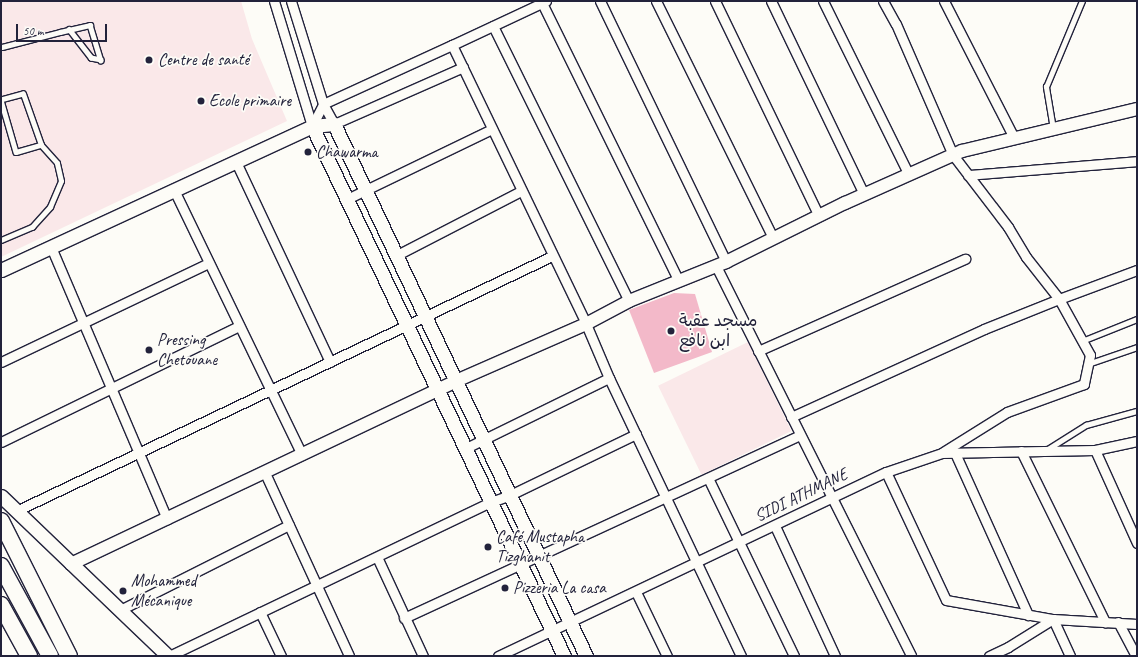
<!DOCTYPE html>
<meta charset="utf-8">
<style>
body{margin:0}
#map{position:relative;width:1138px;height:657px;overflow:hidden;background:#fdfcf7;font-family:Caveat,"Playpen Sans Arabic",sans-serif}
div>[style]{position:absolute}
.built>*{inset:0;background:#fae8e9;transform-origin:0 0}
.building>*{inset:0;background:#f3b9c9}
.roads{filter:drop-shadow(1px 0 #22223b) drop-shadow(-1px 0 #22223b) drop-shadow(0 1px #22223b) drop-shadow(0 -1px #22223b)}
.service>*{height:4.5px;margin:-2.25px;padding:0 2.25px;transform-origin:2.25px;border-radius:2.25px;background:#fdfcf7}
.minor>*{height:9px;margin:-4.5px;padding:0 4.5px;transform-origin:4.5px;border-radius:4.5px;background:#fdfcf7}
.tertiary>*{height:12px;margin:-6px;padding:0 6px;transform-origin:6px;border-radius:6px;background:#fdfcf7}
.secondary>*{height:13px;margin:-6.5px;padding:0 6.5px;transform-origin:6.5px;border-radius:6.5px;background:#fdfcf7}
.trunk>*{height:16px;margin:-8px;padding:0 8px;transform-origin:8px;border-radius:8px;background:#fdfcf7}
.dots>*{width:11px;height:11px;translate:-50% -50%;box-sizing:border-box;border:2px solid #fdfcf7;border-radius:50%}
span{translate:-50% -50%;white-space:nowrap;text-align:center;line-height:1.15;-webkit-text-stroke:3.5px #fdfcf7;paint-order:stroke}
.poi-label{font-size:17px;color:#22223b}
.left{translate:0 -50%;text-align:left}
.street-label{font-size:17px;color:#22223b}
.frame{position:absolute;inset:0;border:2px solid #22223b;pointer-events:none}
.scale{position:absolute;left:16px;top:24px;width:91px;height:18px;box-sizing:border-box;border:2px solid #22223b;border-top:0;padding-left:5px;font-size:12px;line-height:14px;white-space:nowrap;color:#22223b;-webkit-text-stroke:3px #fdfcf7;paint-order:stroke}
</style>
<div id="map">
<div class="built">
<div style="clip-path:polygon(1px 1px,241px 1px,252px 39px,287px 121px,1px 257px)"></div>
<div style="left:748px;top:342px;width:99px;height:100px;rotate:64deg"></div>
</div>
<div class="building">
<div style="clip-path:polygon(674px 293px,695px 294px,712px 352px,654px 373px,629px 310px)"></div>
</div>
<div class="roads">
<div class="service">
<div style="left:1px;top:47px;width:1px"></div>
<div style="left:2px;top:47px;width:60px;rotate:-14.5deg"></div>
<div style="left:60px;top:32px;width:31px;rotate:-13deg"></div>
<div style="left:90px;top:25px;width:37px;rotate:73deg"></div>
<div style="left:101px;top:60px;width:10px;rotate:-169deg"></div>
<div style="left:91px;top:58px;width:36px;rotate:-128deg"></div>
<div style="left:1053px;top:129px;width:43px;rotate:-99.5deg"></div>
<div style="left:1046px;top:87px;width:93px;rotate:-67.3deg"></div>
<div style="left:1px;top:240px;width:34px;rotate:-23deg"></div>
<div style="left:32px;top:227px;width:27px;rotate:-48deg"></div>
<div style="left:50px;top:207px;width:28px;rotate:-67deg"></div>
<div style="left:61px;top:181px;width:18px;rotate:-103deg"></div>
<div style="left:57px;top:163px;width:24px;rotate:-132deg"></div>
<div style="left:41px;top:145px;width:54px;rotate:-109.4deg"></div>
<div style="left:23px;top:94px;width:23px;rotate:165deg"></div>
<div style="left:1px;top:100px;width:54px;rotate:73.9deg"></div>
<div style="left:16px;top:152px;width:26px;rotate:-16deg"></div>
<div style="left:1082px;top:341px;width:59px;rotate:-21.8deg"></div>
<div style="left:1088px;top:364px;width:52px;rotate:-19.1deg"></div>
<div style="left:1048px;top:449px;width:45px;rotate:-32.3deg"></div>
<div style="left:1086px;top:425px;width:53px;rotate:-15.4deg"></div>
</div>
<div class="minor">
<div style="left:274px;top:1px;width:131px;rotate:73.1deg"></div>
<div style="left:291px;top:1px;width:108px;rotate:72.7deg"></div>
<div style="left:323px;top:104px;width:23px;rotate:61deg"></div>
<div style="left:334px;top:124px;width:141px;rotate:-23.8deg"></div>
<div style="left:546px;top:1px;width:104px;rotate:154.9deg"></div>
<div style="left:452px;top:45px;width:310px;rotate:64.3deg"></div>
<div style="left:586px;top:324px;width:59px;rotate:66.9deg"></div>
<div style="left:609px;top:378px;width:308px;rotate:64.6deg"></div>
<div style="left:600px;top:1px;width:290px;rotate:64.2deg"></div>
<div style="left:656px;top:1px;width:264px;rotate:63.7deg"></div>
<div style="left:715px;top:1px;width:239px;rotate:64.2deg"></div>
<div style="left:771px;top:1px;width:214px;rotate:64.3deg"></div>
<div style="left:823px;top:1px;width:194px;rotate:63.7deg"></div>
<div style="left:883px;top:1px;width:26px;rotate:61deg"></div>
<div style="left:896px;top:24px;width:143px;rotate:66.5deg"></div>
<div style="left:953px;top:155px;width:91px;rotate:52.6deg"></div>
<div style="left:1008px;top:227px;width:35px;rotate:59deg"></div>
<div style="left:1026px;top:257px;width:53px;rotate:51.8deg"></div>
<div style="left:1059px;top:299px;width:83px;rotate:-20.4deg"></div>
<div style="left:944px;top:1px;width:154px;rotate:62.9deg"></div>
<div style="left:542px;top:3px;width:310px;rotate:63.8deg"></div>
<div style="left:493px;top:26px;width:307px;rotate:63.7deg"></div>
<div style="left:312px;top:126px;width:25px;rotate:-63deg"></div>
<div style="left:323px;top:104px;width:142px;rotate:-24.6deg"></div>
<div style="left:236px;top:162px;width:221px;rotate:64.8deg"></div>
<div style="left:968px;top:175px;width:170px;rotate:-4.7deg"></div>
<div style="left:174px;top:190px;width:294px;rotate:64.2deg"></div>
<div style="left:347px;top:199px;width:161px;rotate:-25.8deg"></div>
<div style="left:51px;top:247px;width:296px;rotate:66.9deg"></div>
<div style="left:397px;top:255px;width:140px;rotate:-27.3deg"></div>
<div style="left:716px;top:266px;width:436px;rotate:63.4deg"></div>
<div style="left:758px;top:351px;width:227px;rotate:-24deg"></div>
<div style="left:1px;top:362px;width:230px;rotate:-25.5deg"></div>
<div style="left:791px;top:417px;width:212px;rotate:-24.5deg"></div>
<div style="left:984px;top:329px;width:81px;rotate:-21.8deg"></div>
<div style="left:1059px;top:299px;width:64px;rotate:61deg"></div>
<div style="left:1090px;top:355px;width:30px;rotate:102deg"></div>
<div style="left:1084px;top:384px;width:82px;rotate:160deg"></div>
<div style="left:1007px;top:412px;width:75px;rotate:148deg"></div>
<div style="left:1px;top:442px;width:265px;rotate:-26deg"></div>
<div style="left:466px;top:448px;width:159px;rotate:-26.1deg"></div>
<div style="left:1095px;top:450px;width:102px;rotate:65.7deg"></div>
<div style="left:1021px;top:451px;width:191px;rotate:63.8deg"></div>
<div style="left:955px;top:453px;width:178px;rotate:65.7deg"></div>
<div style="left:886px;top:472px;width:141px;rotate:64.9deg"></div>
<div style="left:946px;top:600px;width:109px;rotate:10.1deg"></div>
<div style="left:1053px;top:619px;width:84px;rotate:3.4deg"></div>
<div style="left:265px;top:473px;width:201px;rotate:65.3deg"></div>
<div style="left:708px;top:478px;width:198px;rotate:64.2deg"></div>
<div style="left:16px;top:511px;width:594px;rotate:-25.44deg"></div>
<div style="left:775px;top:526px;width:143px;rotate:65.2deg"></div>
<div style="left:377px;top:557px;width:109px;rotate:65.1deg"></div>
<div style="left:636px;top:592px;width:71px;rotate:64.2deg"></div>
<div style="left:120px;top:610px;width:189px;rotate:-26.7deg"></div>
<div style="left:260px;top:612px;width:49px;rotate:64.5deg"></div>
<div style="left:404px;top:618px;width:436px;rotate:-24.8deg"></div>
<div style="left:1118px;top:622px;width:38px;rotate:62deg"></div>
<div style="left:169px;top:656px;width:357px;rotate:-25.6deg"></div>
<div style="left:491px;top:502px;width:20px;rotate:-20deg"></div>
<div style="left:510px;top:495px;width:140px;rotate:-25.8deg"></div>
<div style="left:498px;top:656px;width:429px;rotate:-25.4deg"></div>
<div style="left:886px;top:472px;width:59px;rotate:-18.7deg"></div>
<div style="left:942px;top:453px;width:153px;rotate:-1.1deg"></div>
<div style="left:1095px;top:450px;width:43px;rotate:-12.1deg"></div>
<div style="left:989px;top:656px;width:21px;rotate:-25deg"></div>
<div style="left:1008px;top:647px;width:53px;rotate:-31.9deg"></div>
<div style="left:1053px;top:619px;width:41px;rotate:65.3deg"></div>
</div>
<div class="tertiary">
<div style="left:71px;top:564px;width:426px;rotate:-25.4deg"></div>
<div style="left:456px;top:381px;width:142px;rotate:-23.7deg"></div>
<div style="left:586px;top:324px;width:49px;rotate:-28.1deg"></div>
<div style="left:629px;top:301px;width:105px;rotate:-21.9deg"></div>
<div style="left:726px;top:262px;width:133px;rotate:-26.4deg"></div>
<div style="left:845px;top:203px;width:128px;rotate:-24deg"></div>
<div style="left:962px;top:151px;width:180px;rotate:-13.5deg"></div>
</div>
<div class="secondary">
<div style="left:312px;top:126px;width:587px;rotate:64.57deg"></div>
<div style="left:1px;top:270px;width:343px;rotate:-24.8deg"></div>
<div style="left:312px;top:126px;width:22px;rotate:-5deg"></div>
<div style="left:334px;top:124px;width:589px;rotate:64.65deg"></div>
<div style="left:1px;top:496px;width:231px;rotate:43.8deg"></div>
</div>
<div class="trunk">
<div style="left:1px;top:521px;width:151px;rotate:63.3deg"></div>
<div style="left:1px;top:566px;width:102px;rotate:61.4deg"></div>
<div style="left:1px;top:605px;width:58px;rotate:61.2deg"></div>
</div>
</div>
<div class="dots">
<div style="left:149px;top:60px;background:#22223b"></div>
<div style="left:201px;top:101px;background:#22223b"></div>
<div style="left:308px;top:152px;background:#22223b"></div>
<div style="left:671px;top:331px;background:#22223b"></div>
<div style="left:149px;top:350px;background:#22223b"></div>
<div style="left:488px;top:547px;background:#22223b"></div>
<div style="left:505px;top:588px;background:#22223b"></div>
<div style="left:123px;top:591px;background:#22223b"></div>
</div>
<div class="poi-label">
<span class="left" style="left:158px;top:60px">Centre de santé</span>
<span class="left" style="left:209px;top:101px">Ecole primaire</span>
<span class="left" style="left:316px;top:152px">Chawarma</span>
<span class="left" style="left:679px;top:331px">مسجد عقبة<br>ابن نافع</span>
<span class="left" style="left:157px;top:350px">Pressing<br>Chetouane</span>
<span class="left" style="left:496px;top:547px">Café Mustapha<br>Tizghanit</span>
<span class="left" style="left:131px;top:591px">Mohammed<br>Mécanique</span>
<span class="left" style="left:513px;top:588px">Pizzeria La casa</span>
</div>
<div class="street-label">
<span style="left:801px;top:495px;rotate:-26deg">SIDI ATHMANE</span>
</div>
<div class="frame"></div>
<div class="scale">50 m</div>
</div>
